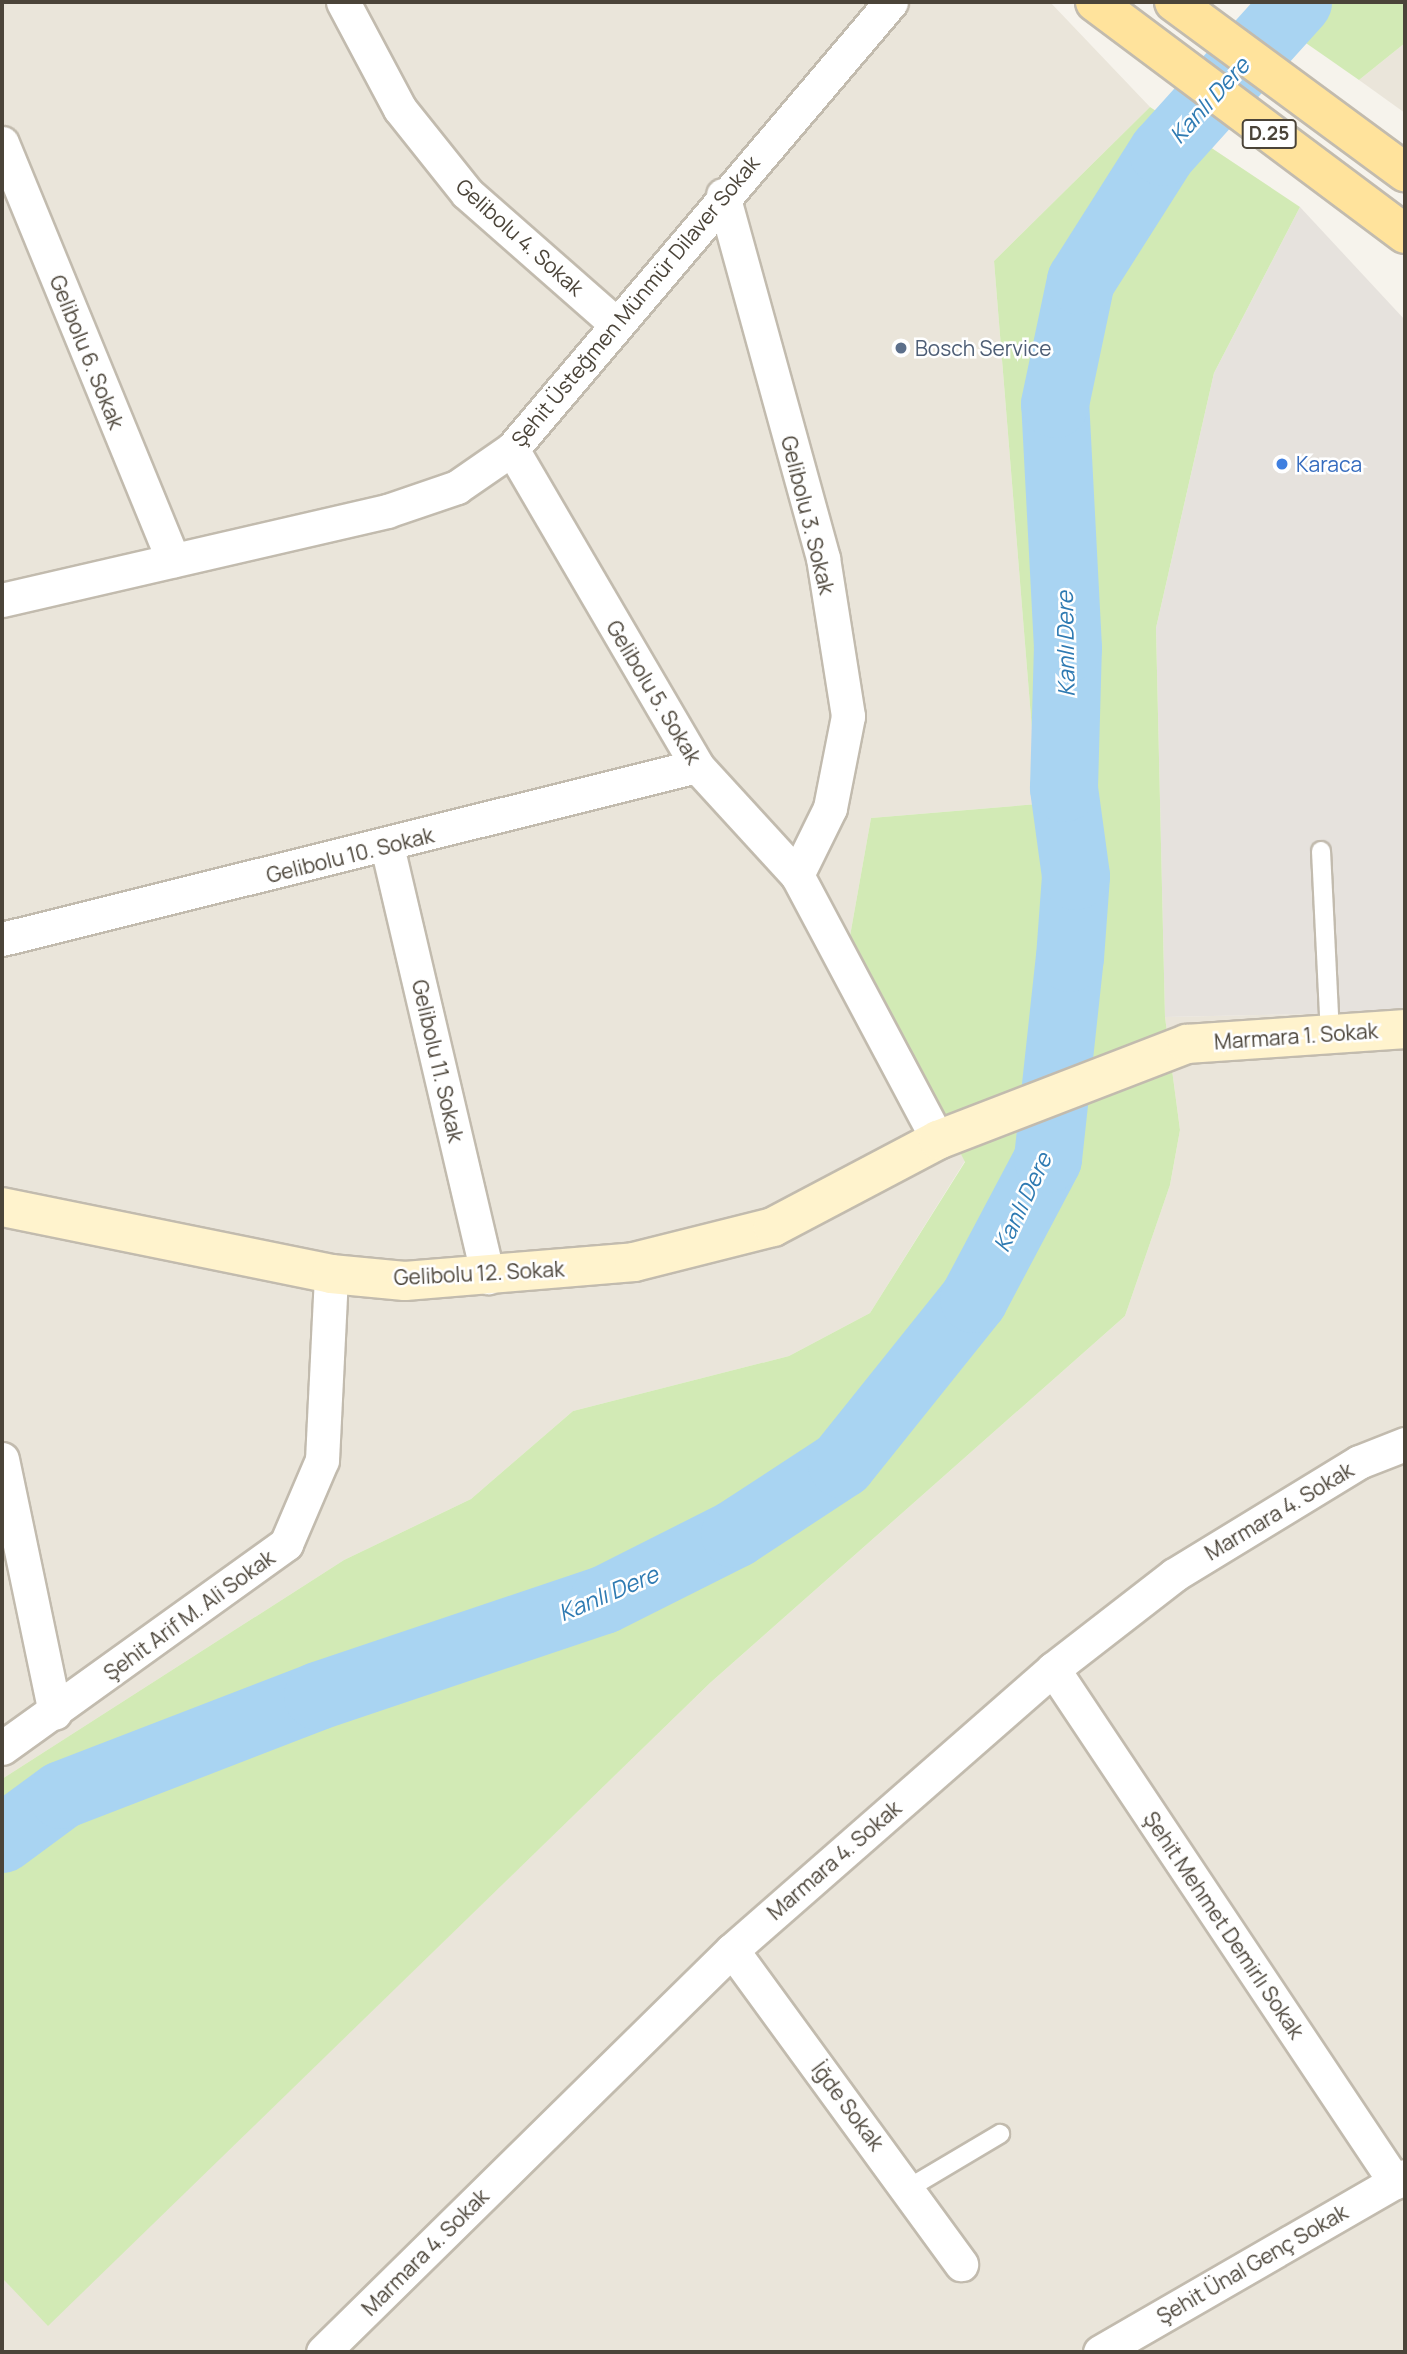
<!DOCTYPE html>
<meta charset="utf-8">
<style>
body{margin:0}
#map{position:relative;width:1407px;height:2354px;overflow:hidden;background:#f6f3ec;font-family:Manrope,sans-serif}
div>[style]{position:absolute}
.residential>*{inset:0;background:#eae5da}
.industrial>*{inset:0;background:#e6e2dd}
.green>*{inset:0;background:#d2eab5}
.river>*{height:68px;margin:-34px;padding:0 34px;transform-origin:34px;border-radius:34px;background:#a9d4f2}
.roads{filter:drop-shadow(2px 0 #c2bbae) drop-shadow(-2px 0 #c2bbae) drop-shadow(0 2px #c2bbae) drop-shadow(0 -2px #c2bbae)}
.lane>*{height:18px;margin:-9px;padding:0 9px;transform-origin:9px;border-radius:9px;background:#fff}
.street>*{height:33px;margin:-16.5px;padding:0 16.5px;transform-origin:16.5px;border-radius:16.5px;background:#fff}
.secondary>*{height:38px;margin:-19px;padding:0 19px;transform-origin:19px;border-radius:19px;background:#fff3cd}
.primary>*{height:38px;margin:-19px;padding:0 19px;transform-origin:19px;border-radius:19px;background:#ffe39c}
.dots>*{width:19px;height:19px;translate:-50% -50%;box-sizing:border-box;border:4px solid #fff;border-radius:50%}
span{translate:-50% -50%;white-space:nowrap;text-align:center;line-height:1.15;-webkit-text-stroke:5px #fff;paint-order:stroke}
.shield-label span{padding:2px 5px;background:#fff;border:2px solid;border-radius:5px;-webkit-text-stroke-width:0}
.shield-label{font-size:19px;color:#4b4439;font-weight:700}
.street-label{font-size:21px;color:#4b4439}
.service-label{font-size:21px;color:#4e5e75}
.left{translate:0 -50%;text-align:left}
.shop-label{font-size:21px;color:#366cbe}
.water-label{font-size:23px;color:#2e7ab2;font-style:italic}
.frame{position:absolute;inset:0;border:4px solid #4b4439;pointer-events:none}
</style>
<div id="map">
<div class="residential">
<div style="clip-path:polygon(2px 2px,1050px 2px,1150px 107px,994px 261px,1038px 804px,871px 818px,850px 936px,965px 1161px,870px 1313px,789px 1356px,573px 1411px,471px 1499px,344px 1560px,2px 1779px)"></div>
<div style="clip-path:polygon(1405px 43px,1405px 113px,1359px 80px)"></div>
<div style="clip-path:polygon(1405px 1012px,1405px 2352px,2px 2352px,2px 2278px,48px 2325px,710px 1683px,1125px 1316px,1170px 1185px,1180px 1130px,1165px 1017px)"></div>
</div>
<div class="industrial">
<div style="clip-path:polygon(1300px 207px,1405px 320px,1405px 1012px,1165px 1017px,1156px 628px,1214px 373px)"></div>
</div>
<div class="green">
<div style="clip-path:polygon(1247px 2px,1405px 2px,1405px 43px,1359px 80px)"></div>
<div style="clip-path:polygon(1150px 107px,1300px 207px,1214px 373px,1156px 628px,1165px 1017px,1180px 1130px,1170px 1185px,1125px 1316px,710px 1683px,48px 2326px,2px 2278px,2px 1779px,344px 1560px,471px 1499px,573px 1411px,789px 1356px,870px 1313px,965px 1162px,850px 936px,871px 818px,1038px 804px,994px 261px)"></div>
</div>
<div class="river">
<div style="left:2px;top:1839px;width:74px;rotate:-36.3deg"></div>
<div style="left:62px;top:1795px;width:274px;rotate:-21.1deg"></div>
<div style="left:318px;top:1696px;width:302px;rotate:-18.6deg"></div>
<div style="left:604px;top:1600px;width:147px;rotate:-26.7deg"></div>
<div style="left:735px;top:1534px;width:128px;rotate:-33.2deg"></div>
<div style="left:842px;top:1464px;width:211px;rotate:-51.3deg"></div>
<div style="left:974px;top:1299px;width:158px;rotate:-62.1deg"></div>
<div style="left:1048px;top:1159px;width:202px;rotate:-83.8deg"></div>
<div style="left:1070px;top:958px;width:82px;rotate:-85.8deg"></div>
<div style="left:1076px;top:876px;width:89px;rotate:-97.8deg"></div>
<div style="left:1064px;top:788px;width:140px;rotate:-88.4deg"></div>
<div style="left:1068px;top:648px;width:244px;rotate:-93deg"></div>
<div style="left:1055px;top:404px;width:126px;rotate:-78.1deg"></div>
<div style="left:1081px;top:281px;width:153px;rotate:-57.6deg"></div>
<div style="left:1163px;top:152px;width:202px;rotate:-48deg"></div>
</div>
<div class="roads">
<div class="lane">
<div style="left:1321px;top:851px;width:181px;rotate:87.2deg"></div>
<div style="left:909px;top:2188px;width:106px;rotate:-30.7deg"></div>
</div>
<div class="street">
<div style="left:343px;top:2px;width:121px;rotate:62deg"></div>
<div style="left:400px;top:109px;width:107px;rotate:51.4deg"></div>
<div style="left:467px;top:193px;width:198px;rotate:41.3deg"></div>
<div style="left:2px;top:143px;width:451px;rotate:67.7deg"></div>
<div style="left:723px;top:195px;width:377px;rotate:74.6deg"></div>
<div style="left:823px;top:558px;width:160px;rotate:81deg"></div>
<div style="left:848px;top:716px;width:94px;rotate:101.1deg"></div>
<div style="left:830px;top:808px;width:75px;rotate:116.2deg"></div>
<div style="left:512px;top:449px;width:367px;rotate:59.7deg"></div>
<div style="left:697px;top:766px;width:148px;rotate:47.5deg"></div>
<div style="left:797px;top:875px;width:300px;rotate:62deg"></div>
<div style="left:2px;top:600px;width:395px;rotate:-13deg"></div>
<div style="left:387px;top:511px;width:74px;rotate:-18.9deg"></div>
<div style="left:457px;top:487px;width:67px;rotate:-34.6deg"></div>
<div style="left:512px;top:449px;width:586px;rotate:-49.71deg"></div>
<div style="left:387px;top:846px;width:443px;rotate:76.8deg"></div>
<div style="left:2px;top:939px;width:716px;rotate:-13.98deg"></div>
<div style="left:2px;top:1459px;width:259px;rotate:78.2deg"></div>
<div style="left:1053px;top:1669px;width:617px;rotate:56.31deg"></div>
<div style="left:2px;top:1748px;width:350px;rotate:-35.7deg"></div>
<div style="left:286px;top:1544px;width:91px;rotate:-66.8deg"></div>
<div style="left:322px;top:1460px;width:186px;rotate:-87.2deg"></div>
<div style="left:732px;top:1950px;width:389px;rotate:53.9deg"></div>
<div style="left:323px;top:2352px;width:573px;rotate:-44.51deg"></div>
<div style="left:732px;top:1950px;width:427px;rotate:-41.2deg"></div>
<div style="left:1053px;top:1669px;width:153px;rotate:-37.8deg"></div>
<div style="left:1174px;top:1575px;width:217px;rotate:-31.4deg"></div>
<div style="left:1359px;top:1462px;width:49px;rotate:-21.4deg"></div>
<div style="left:1100px;top:2352px;width:352px;rotate:-30deg"></div>
</div>
<div class="secondary">
<div style="left:2px;top:1207px;width:336px;rotate:11.5deg"></div>
<div style="left:331px;top:1274px;width:74px;rotate:5.4deg"></div>
<div style="left:405px;top:1281px;width:230px;rotate:-4.7deg"></div>
<div style="left:634px;top:1262px;width:143px;rotate:-14.1deg"></div>
<div style="left:773px;top:1227px;width:187px;rotate:-27.8deg"></div>
<div style="left:938px;top:1140px;width:267px;rotate:-21.1deg"></div>
<div style="left:1187px;top:1044px;width:219px;rotate:-3.9deg"></div>
</div>
<div class="primary">
<div style="left:1095px;top:2px;width:387px;rotate:36.8deg"></div>
<div style="left:1174px;top:2px;width:287px;rotate:36.4deg"></div>
</div>
</div>
<div class="dots">
<div style="left:901px;top:348px;background:#5c6f8a"></div>
<div style="left:1282px;top:464px;background:#3f7fe0"></div>
</div>
<div class="shield-label">
<span style="left:1269px;top:134px">D.25</span>
</div>
<div class="street-label">
<span style="left:520px;top:237px;rotate:42deg">Gelibolu 4. Sokak</span>
<span style="left:635px;top:301px;rotate:-50deg">Şehit Üsteğmen Münmür Dilaver Sokak</span>
<span style="left:87px;top:352px;rotate:68deg">Gelibolu 6. Sokak</span>
<span style="left:808px;top:515px;rotate:76deg">Gelibolu 3. Sokak</span>
<span style="left:654px;top:692px;rotate:59deg">Gelibolu 5. Sokak</span>
<span style="left:350px;top:855px;rotate:-14deg">Gelibolu 10. Sokak</span>
<span style="left:1296px;top:1036px;rotate:-4deg">Marmara 1. Sokak</span>
<span style="left:438px;top:1061px;rotate:77deg">Gelibolu 11. Sokak</span>
<span style="left:479px;top:1273px;rotate:-3deg">Gelibolu 12. Sokak</span>
<span style="left:1279px;top:1511px;rotate:-31deg">Marmara 4. Sokak</span>
<span style="left:189px;top:1615px;rotate:-36deg">Şehit Arif M. Ali Sokak</span>
<span style="left:834px;top:1860px;rotate:-41deg">Marmara 4. Sokak</span>
<span style="left:1224px;top:1925px;rotate:56deg">Şehit Mehmet Demirlı Sokak</span>
<span style="left:848px;top:2106px;rotate:53deg">İğde Sokak</span>
<span style="left:425px;top:2252px;rotate:-45deg">Marmara 4. Sokak</span>
<span style="left:1252px;top:2264px;rotate:-30deg">Şehit Ünal Genç Sokak</span>
</div>
<div class="service-label">
<span class="left" style="left:915px;top:348px">Bosch Service</span>
</div>
<div class="shop-label">
<span class="left" style="left:1296px;top:464px">Karaca</span>
</div>
<div class="water-label">
<span style="left:1209px;top:100px;rotate:-48deg">Kanlı Dere</span>
<span style="left:1065px;top:644px;rotate:-91deg">Kanlı Dere</span>
<span style="left:1022px;top:1202px;rotate:-65deg">Kanlı Dere</span>
<span style="left:608px;top:1593px;rotate:-23deg">Kanlı Dere</span>
</div>
<div class="frame"></div>
</div>
